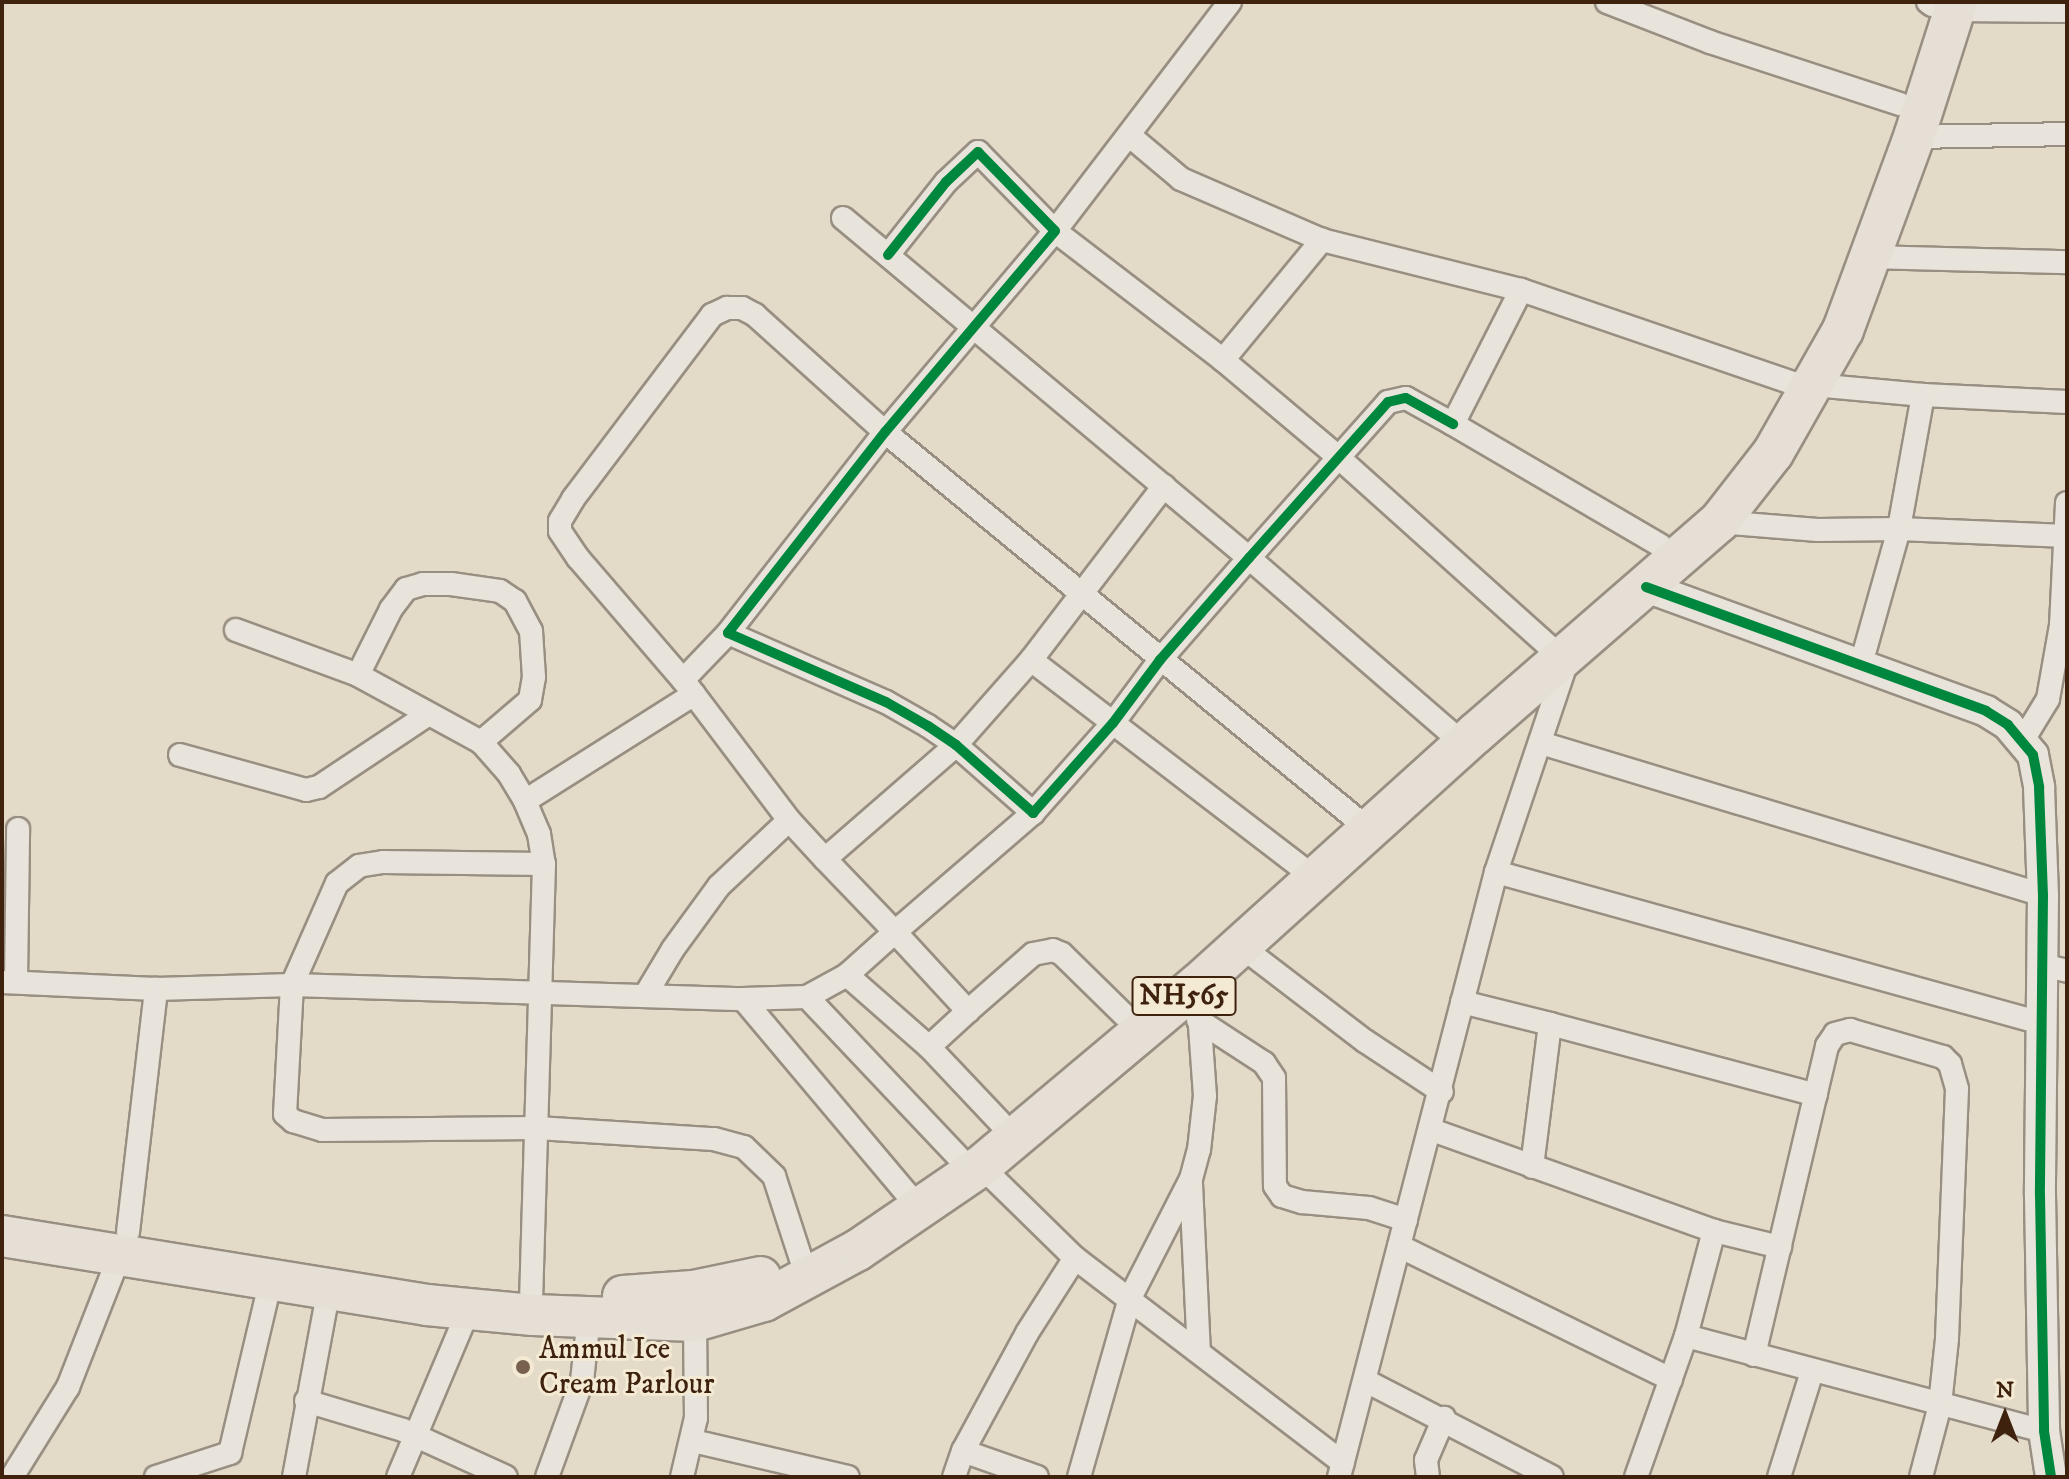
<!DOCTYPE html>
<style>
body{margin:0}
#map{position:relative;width:2069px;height:1479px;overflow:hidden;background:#e3dac7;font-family:"IM FELL DW Pica",serif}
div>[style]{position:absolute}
.roads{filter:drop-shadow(2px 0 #988f82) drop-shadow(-2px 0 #988f82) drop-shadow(0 2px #988f82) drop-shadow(0 -2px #988f82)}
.street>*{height:22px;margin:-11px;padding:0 11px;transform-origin:11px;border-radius:11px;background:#e8e4db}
.secondary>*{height:30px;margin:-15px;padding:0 15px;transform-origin:15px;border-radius:15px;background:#e8e4db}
.highway>*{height:40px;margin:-20px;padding:0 20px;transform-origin:20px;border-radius:20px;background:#e5dfd5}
.cycleway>*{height:10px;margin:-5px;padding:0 5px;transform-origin:5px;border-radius:5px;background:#00873e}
.dots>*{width:22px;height:22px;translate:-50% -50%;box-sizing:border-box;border:4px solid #f4ead3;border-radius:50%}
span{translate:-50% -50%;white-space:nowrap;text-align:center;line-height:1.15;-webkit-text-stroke:6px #f4ead3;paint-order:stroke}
.shield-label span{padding:2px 6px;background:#f4ead3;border:2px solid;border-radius:6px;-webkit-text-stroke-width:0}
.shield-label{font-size:28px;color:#3e220e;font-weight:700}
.poi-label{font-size:30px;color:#3e220e}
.left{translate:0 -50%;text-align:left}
.frame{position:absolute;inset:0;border:4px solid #3e220e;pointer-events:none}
.north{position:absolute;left:1965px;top:1375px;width:80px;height:80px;-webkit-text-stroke:6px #f4ead3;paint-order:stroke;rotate:0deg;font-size:22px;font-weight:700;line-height:32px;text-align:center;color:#3e220e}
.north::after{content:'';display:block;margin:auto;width:28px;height:36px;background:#3e220e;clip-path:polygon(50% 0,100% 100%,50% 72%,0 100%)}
</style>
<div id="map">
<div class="roads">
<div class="street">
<div style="left:1230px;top:2px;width:288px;rotate:127.4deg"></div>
<div style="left:1055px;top:231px;width:212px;rotate:37.5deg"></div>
<div style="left:1223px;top:360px;width:150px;rotate:40.1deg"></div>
<div style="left:1338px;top:457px;width:283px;rotate:41.9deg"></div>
<div style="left:1607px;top:2px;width:110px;rotate:21.2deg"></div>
<div style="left:1710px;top:42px;width:200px;rotate:18.1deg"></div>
<div style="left:1928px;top:2px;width:5px;rotate:37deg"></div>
<div style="left:1954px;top:10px;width:113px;rotate:0.5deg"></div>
<div style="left:1130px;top:136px;width:67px;rotate:40.1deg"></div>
<div style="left:1181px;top:179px;width:154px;rotate:23.4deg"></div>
<div style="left:1914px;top:137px;width:153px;rotate:-1.1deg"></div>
<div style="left:843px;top:218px;width:530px;rotate:39.94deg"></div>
<div style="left:1249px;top:558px;width:269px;rotate:40.9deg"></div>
<div style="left:888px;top:255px;width:93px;rotate:-51.5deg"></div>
<div style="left:946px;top:182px;width:44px;rotate:-43.2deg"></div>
<div style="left:978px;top:152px;width:110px;rotate:45.7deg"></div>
<div style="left:1055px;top:231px;width:263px;rotate:130.2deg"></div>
<div style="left:885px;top:432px;width:255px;rotate:128deg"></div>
<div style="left:728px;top:633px;width:172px;rotate:23.6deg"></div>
<div style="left:886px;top:702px;width:48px;rotate:29.7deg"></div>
<div style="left:928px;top:726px;width:34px;rotate:34deg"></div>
<div style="left:956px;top:745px;width:103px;rotate:41.4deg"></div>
<div style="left:1033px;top:813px;width:120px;rotate:-48.4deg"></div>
<div style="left:1113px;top:723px;width:79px;rotate:-53.3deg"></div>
<div style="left:1160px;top:660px;width:135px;rotate:-48.9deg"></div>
<div style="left:1249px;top:558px;width:209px;rotate:-48.3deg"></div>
<div style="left:1388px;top:402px;width:18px;rotate:-13deg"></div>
<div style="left:1406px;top:398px;width:54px;rotate:29deg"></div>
<div style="left:1870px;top:257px;width:197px;rotate:1.5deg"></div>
<div style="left:1521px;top:290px;width:150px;rotate:116.9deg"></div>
<div style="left:1453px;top:424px;width:240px;rotate:30.3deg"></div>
<div style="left:1223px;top:360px;width:156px;rotate:-50.5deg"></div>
<div style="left:1322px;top:240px;width:205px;rotate:14.1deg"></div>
<div style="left:1521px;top:290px;width:287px;rotate:18.9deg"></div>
<div style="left:1792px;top:383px;width:132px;rotate:5.2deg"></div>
<div style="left:1923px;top:395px;width:144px;rotate:2.8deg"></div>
<div style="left:1923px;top:395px;width:136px;rotate:100.2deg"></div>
<div style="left:1899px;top:529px;width:168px;rotate:2.4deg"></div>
<div style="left:2067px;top:503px;width:122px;rotate:92.8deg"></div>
<div style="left:2061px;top:625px;width:6px"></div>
<div style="left:1719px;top:522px;width:99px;rotate:4.6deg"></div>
<div style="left:1818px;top:530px;width:81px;rotate:-0.7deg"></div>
<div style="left:1899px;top:529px;width:140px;rotate:105.7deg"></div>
<div style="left:236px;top:630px;width:130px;rotate:20.2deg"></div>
<div style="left:358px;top:675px;width:140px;rotate:28.6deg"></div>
<div style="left:481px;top:742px;width:43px;rotate:48.8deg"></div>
<div style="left:509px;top:774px;width:31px;rotate:59deg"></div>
<div style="left:525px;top:801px;width:36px;rotate:67deg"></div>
<div style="left:539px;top:834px;width:30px;rotate:81deg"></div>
<div style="left:544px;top:864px;width:429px;rotate:91.7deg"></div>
<div style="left:1031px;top:660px;width:338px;rotate:37.5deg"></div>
<div style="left:358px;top:675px;width:74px;rotate:-63.4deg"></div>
<div style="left:391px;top:609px;width:25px;rotate:-53deg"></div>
<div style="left:406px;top:589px;width:18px;rotate:-16deg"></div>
<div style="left:423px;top:584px;width:28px"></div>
<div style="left:451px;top:584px;width:49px;rotate:8.1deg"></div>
<div style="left:500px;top:591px;width:18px;rotate:34deg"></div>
<div style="left:515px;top:601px;width:34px;rotate:62deg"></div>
<div style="left:531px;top:631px;width:46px;rotate:86.3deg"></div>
<div style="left:534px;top:677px;width:23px;rotate:100deg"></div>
<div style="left:530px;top:700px;width:65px;rotate:139.4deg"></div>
<div style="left:683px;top:680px;width:65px;rotate:-46.2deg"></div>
<div style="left:2023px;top:740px;width:48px;rotate:-58.6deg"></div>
<div style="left:2048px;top:699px;width:75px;rotate:-80deg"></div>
<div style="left:1541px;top:743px;width:525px;rotate:16.85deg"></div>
<div style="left:180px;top:755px;width:131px;rotate:15.5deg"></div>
<div style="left:306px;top:790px;width:13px;rotate:-13deg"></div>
<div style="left:319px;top:787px;width:132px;rotate:-33.6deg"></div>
<div style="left:525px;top:801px;width:200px;rotate:-32.3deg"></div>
<div style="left:1033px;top:813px;width:182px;rotate:139.2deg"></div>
<div style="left:895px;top:932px;width:101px;rotate:-133.8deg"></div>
<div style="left:825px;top:859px;width:174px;rotate:-41deg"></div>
<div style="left:956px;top:745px;width:113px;rotate:-48.6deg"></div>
<div style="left:1031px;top:660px;width:219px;rotate:-52.6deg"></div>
<div style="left:789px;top:820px;width:176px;rotate:-127.1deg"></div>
<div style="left:683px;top:680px;width:161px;rotate:-130.7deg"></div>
<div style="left:578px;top:558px;width:32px;rotate:-124deg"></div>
<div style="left:560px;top:531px;width:10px;rotate:-90deg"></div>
<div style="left:560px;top:521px;width:26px;rotate:-59deg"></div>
<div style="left:573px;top:499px;width:231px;rotate:-52.9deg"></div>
<div style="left:712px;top:315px;width:17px;rotate:-25deg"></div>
<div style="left:727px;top:308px;width:15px"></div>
<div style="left:742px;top:308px;width:15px;rotate:28deg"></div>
<div style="left:755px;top:315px;width:175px;rotate:42deg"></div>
<div style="left:885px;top:432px;width:608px;rotate:39.4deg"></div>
<div style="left:544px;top:864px;width:161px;rotate:-179.3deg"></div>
<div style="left:383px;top:862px;width:24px;rotate:171deg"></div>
<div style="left:359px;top:866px;width:28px;rotate:142deg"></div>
<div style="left:337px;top:883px;width:111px;rotate:113.8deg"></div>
<div style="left:292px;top:985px;width:129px;rotate:93.1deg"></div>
<div style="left:285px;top:1114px;width:11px;rotate:41deg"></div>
<div style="left:293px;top:1121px;width:30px;rotate:17deg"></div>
<div style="left:322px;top:1130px;width:215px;rotate:-0.5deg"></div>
<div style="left:537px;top:1128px;width:177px;rotate:3.6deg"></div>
<div style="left:714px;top:1139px;width:31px;rotate:15deg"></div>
<div style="left:744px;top:1147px;width:42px;rotate:44deg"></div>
<div style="left:774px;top:1176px;width:87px;rotate:72deg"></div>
<div style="left:1496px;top:872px;width:566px;rotate:15.49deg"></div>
<div style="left:1242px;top:947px;width:155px;rotate:37.4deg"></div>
<div style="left:1365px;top:1041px;width:92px;rotate:33.5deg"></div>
<div style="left:2042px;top:965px;width:26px;rotate:13deg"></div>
<div style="left:847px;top:975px;width:64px;rotate:-41.9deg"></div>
<div style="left:895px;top:932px;width:108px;rotate:47.3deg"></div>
<div style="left:968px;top:1011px;width:86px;rotate:-41.2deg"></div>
<div style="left:1033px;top:954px;width:20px;rotate:-11deg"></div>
<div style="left:1053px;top:950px;width:10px;rotate:24deg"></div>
<div style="left:1062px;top:954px;width:87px;rotate:44.5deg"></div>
<div style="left:16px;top:981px;width:152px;rotate:-89.2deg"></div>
<div style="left:2px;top:982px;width:154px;rotate:2.6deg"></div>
<div style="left:156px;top:989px;width:136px;rotate:-1.7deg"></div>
<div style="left:292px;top:985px;width:451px;rotate:1.8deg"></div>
<div style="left:743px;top:999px;width:64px;rotate:-1.8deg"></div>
<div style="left:807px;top:997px;width:46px;rotate:-28.8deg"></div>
<div style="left:847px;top:975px;width:109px;rotate:41.3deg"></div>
<div style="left:929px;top:1047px;width:103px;rotate:46.6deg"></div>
<div style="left:646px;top:994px;width:52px;rotate:-59deg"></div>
<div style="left:673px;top:949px;width:78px;rotate:-53.9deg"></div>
<div style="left:719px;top:886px;width:96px;rotate:-43.3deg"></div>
<div style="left:789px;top:820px;width:53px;rotate:47.3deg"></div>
<div style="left:807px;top:997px;width:223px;rotate:46.6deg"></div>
<div style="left:743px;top:999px;width:258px;rotate:49.9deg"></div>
<div style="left:1462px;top:1002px;width:91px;rotate:14deg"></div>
<div style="left:1550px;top:1024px;width:144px;rotate:97.2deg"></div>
<div style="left:1198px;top:1020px;width:79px;rotate:33.1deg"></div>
<div style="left:1264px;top:1063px;width:18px;rotate:56deg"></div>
<div style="left:1274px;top:1078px;width:108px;rotate:89.5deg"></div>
<div style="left:1275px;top:1186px;width:12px;rotate:55deg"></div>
<div style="left:1282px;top:1196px;width:21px;rotate:17deg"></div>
<div style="left:1302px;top:1202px;width:67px;rotate:5.1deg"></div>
<div style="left:1369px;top:1208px;width:39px;rotate:18deg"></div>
<div style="left:1550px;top:1024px;width:275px;rotate:14.9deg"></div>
<div style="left:929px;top:1047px;width:53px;rotate:-42.7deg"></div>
<div style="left:1432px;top:1130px;width:300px;rotate:19.7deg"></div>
<div style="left:1714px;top:1231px;width:68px;rotate:13.6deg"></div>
<div style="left:981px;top:1166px;width:132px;rotate:44.4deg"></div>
<div style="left:1075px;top:1258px;width:337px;rotate:37.4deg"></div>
<div style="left:1191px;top:1184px;width:167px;rotate:87.3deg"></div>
<div style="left:128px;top:1232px;width:245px;rotate:-83.4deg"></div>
<div style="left:1399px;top:1246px;width:303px;rotate:26.1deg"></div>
<div style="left:1686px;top:1336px;width:370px;rotate:14.9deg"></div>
<div style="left:1754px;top:1355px;width:318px;rotate:-76.7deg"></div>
<div style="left:1827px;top:1046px;width:14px;rotate:-56deg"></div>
<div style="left:1835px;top:1034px;width:16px;rotate:-15deg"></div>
<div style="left:1850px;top:1030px;width:97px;rotate:16.2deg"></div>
<div style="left:1943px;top:1057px;width:10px;rotate:45deg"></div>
<div style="left:1950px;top:1064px;width:26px;rotate:74deg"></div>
<div style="left:1957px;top:1089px;width:250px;rotate:92.3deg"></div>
<div style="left:1947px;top:1339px;width:66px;rotate:96.1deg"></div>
<div style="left:1940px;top:1405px;width:74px;rotate:104.8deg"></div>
<div style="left:1366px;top:1381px;width:209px;rotate:27.3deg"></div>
<div style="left:306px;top:1401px;width:101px;rotate:16.6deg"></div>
<div style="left:403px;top:1430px;width:113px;rotate:24.5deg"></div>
<div style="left:693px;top:1441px;width:159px;rotate:13.1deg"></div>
<div style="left:12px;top:1477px;width:106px;rotate:-58.1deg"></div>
<div style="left:68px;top:1387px;width:143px;rotate:-68.6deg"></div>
<div style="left:156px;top:1477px;width:78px;rotate:-18deg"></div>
<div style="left:230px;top:1453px;width:179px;rotate:-76.7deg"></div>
<div style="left:294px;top:1477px;width:191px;rotate:-79.5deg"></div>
<div style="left:398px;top:1477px;width:182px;rotate:-67.1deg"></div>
<div style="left:547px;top:1477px;width:102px;rotate:-70deg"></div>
<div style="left:582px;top:1381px;width:64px;rotate:-83.8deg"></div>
<div style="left:682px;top:1477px;width:61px;rotate:-76.7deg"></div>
<div style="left:696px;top:1418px;width:97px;rotate:-90.6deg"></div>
<div style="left:954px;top:1477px;width:28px;rotate:-71deg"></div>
<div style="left:1037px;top:1477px;width:78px;rotate:-160.6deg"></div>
<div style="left:963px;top:1451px;width:134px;rotate:-61.5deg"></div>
<div style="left:1027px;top:1333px;width:89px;rotate:-57.4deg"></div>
<div style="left:1079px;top:1477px;width:186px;rotate:-74.1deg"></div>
<div style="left:1130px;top:1298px;width:134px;rotate:-62.9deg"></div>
<div style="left:1191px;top:1179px;width:30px;rotate:-75deg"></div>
<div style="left:1199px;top:1150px;width:54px;rotate:-83.7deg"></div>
<div style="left:1205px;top:1096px;width:111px;rotate:-94.1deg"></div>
<div style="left:1339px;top:1477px;width:625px;rotate:-75.45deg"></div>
<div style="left:1496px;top:872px;width:223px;rotate:-71.4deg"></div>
<div style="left:1428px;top:1477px;width:17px;rotate:-97deg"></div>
<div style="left:1426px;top:1460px;width:46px;rotate:-66.8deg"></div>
<div style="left:1636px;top:1477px;width:150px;rotate:-70.5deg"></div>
<div style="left:1686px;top:1336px;width:109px;rotate:-75.1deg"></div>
<div style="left:1779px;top:1477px;width:110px;rotate:-72.6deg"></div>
</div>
<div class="secondary">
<div style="left:1646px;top:587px;width:362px;rotate:20deg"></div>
<div style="left:1986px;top:711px;width:26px;rotate:32deg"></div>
<div style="left:2008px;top:725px;width:39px;rotate:50deg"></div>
<div style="left:2033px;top:755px;width:33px;rotate:79deg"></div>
<div style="left:2039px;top:787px;width:108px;rotate:87.9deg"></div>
<div style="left:2043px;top:895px;width:300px;rotate:90.6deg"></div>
<div style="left:2040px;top:1195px;width:236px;rotate:89deg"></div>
<div style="left:2044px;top:1431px;width:47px;rotate:81.3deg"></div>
</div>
<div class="highway">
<div style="left:2px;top:1236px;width:431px;rotate:9.2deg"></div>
<div style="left:427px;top:1305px;width:106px;rotate:5.4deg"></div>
<div style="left:533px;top:1315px;width:162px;rotate:2.1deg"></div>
<div style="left:695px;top:1321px;width:72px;rotate:-16.2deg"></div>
<div style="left:764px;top:1301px;width:107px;rotate:-28.5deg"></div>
<div style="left:858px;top:1250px;width:149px;rotate:-34.3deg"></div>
<div style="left:981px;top:1166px;width:282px;rotate:-40deg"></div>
<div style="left:1197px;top:985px;width:376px;rotate:-42.1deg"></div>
<div style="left:1476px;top:733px;width:322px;rotate:-41deg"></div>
<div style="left:1719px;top:522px;width:88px;rotate:-52deg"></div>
<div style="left:1773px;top:453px;width:142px;rotate:-60.4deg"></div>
<div style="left:1843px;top:330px;width:206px;rotate:-69.8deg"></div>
<div style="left:1914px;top:137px;width:142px;rotate:-72.3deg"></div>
<div style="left:623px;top:1296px;width:70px;rotate:-4.1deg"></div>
<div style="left:693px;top:1291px;width:69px;rotate:-11.6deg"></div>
</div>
</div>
<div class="cycleway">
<div style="left:888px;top:255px;width:93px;rotate:-51.5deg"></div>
<div style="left:946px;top:182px;width:44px;rotate:-43.2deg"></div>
<div style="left:978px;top:152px;width:110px;rotate:45.7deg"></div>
<div style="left:1055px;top:231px;width:263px;rotate:130.2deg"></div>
<div style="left:885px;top:432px;width:255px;rotate:128deg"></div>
<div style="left:728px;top:633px;width:172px;rotate:23.6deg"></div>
<div style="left:886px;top:702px;width:48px;rotate:29.7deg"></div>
<div style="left:928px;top:726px;width:34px;rotate:34deg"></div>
<div style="left:956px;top:745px;width:103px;rotate:41.4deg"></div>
<div style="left:1033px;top:813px;width:120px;rotate:-48.4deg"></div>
<div style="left:1113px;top:723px;width:79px;rotate:-53.3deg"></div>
<div style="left:1160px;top:660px;width:135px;rotate:-48.9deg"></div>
<div style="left:1249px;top:558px;width:209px;rotate:-48.3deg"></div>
<div style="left:1388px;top:402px;width:18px;rotate:-13deg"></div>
<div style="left:1406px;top:398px;width:54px;rotate:29deg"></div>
<div style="left:1646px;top:587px;width:362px;rotate:20deg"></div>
<div style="left:1986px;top:711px;width:26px;rotate:32deg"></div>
<div style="left:2008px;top:725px;width:39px;rotate:50deg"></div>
<div style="left:2033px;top:755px;width:33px;rotate:79deg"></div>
<div style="left:2039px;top:787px;width:108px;rotate:87.9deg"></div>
<div style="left:2043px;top:895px;width:300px;rotate:90.6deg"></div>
<div style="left:2040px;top:1195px;width:236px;rotate:89deg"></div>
<div style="left:2044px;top:1431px;width:47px;rotate:81.3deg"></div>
</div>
<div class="dots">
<div style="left:523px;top:1367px;background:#78624f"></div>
</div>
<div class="shield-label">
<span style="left:1184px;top:996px">NH565</span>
</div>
<div class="poi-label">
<span class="left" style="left:539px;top:1367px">Ammul Ice<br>Cream Parlour</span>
</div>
<div class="frame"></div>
<div class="north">N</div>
</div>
